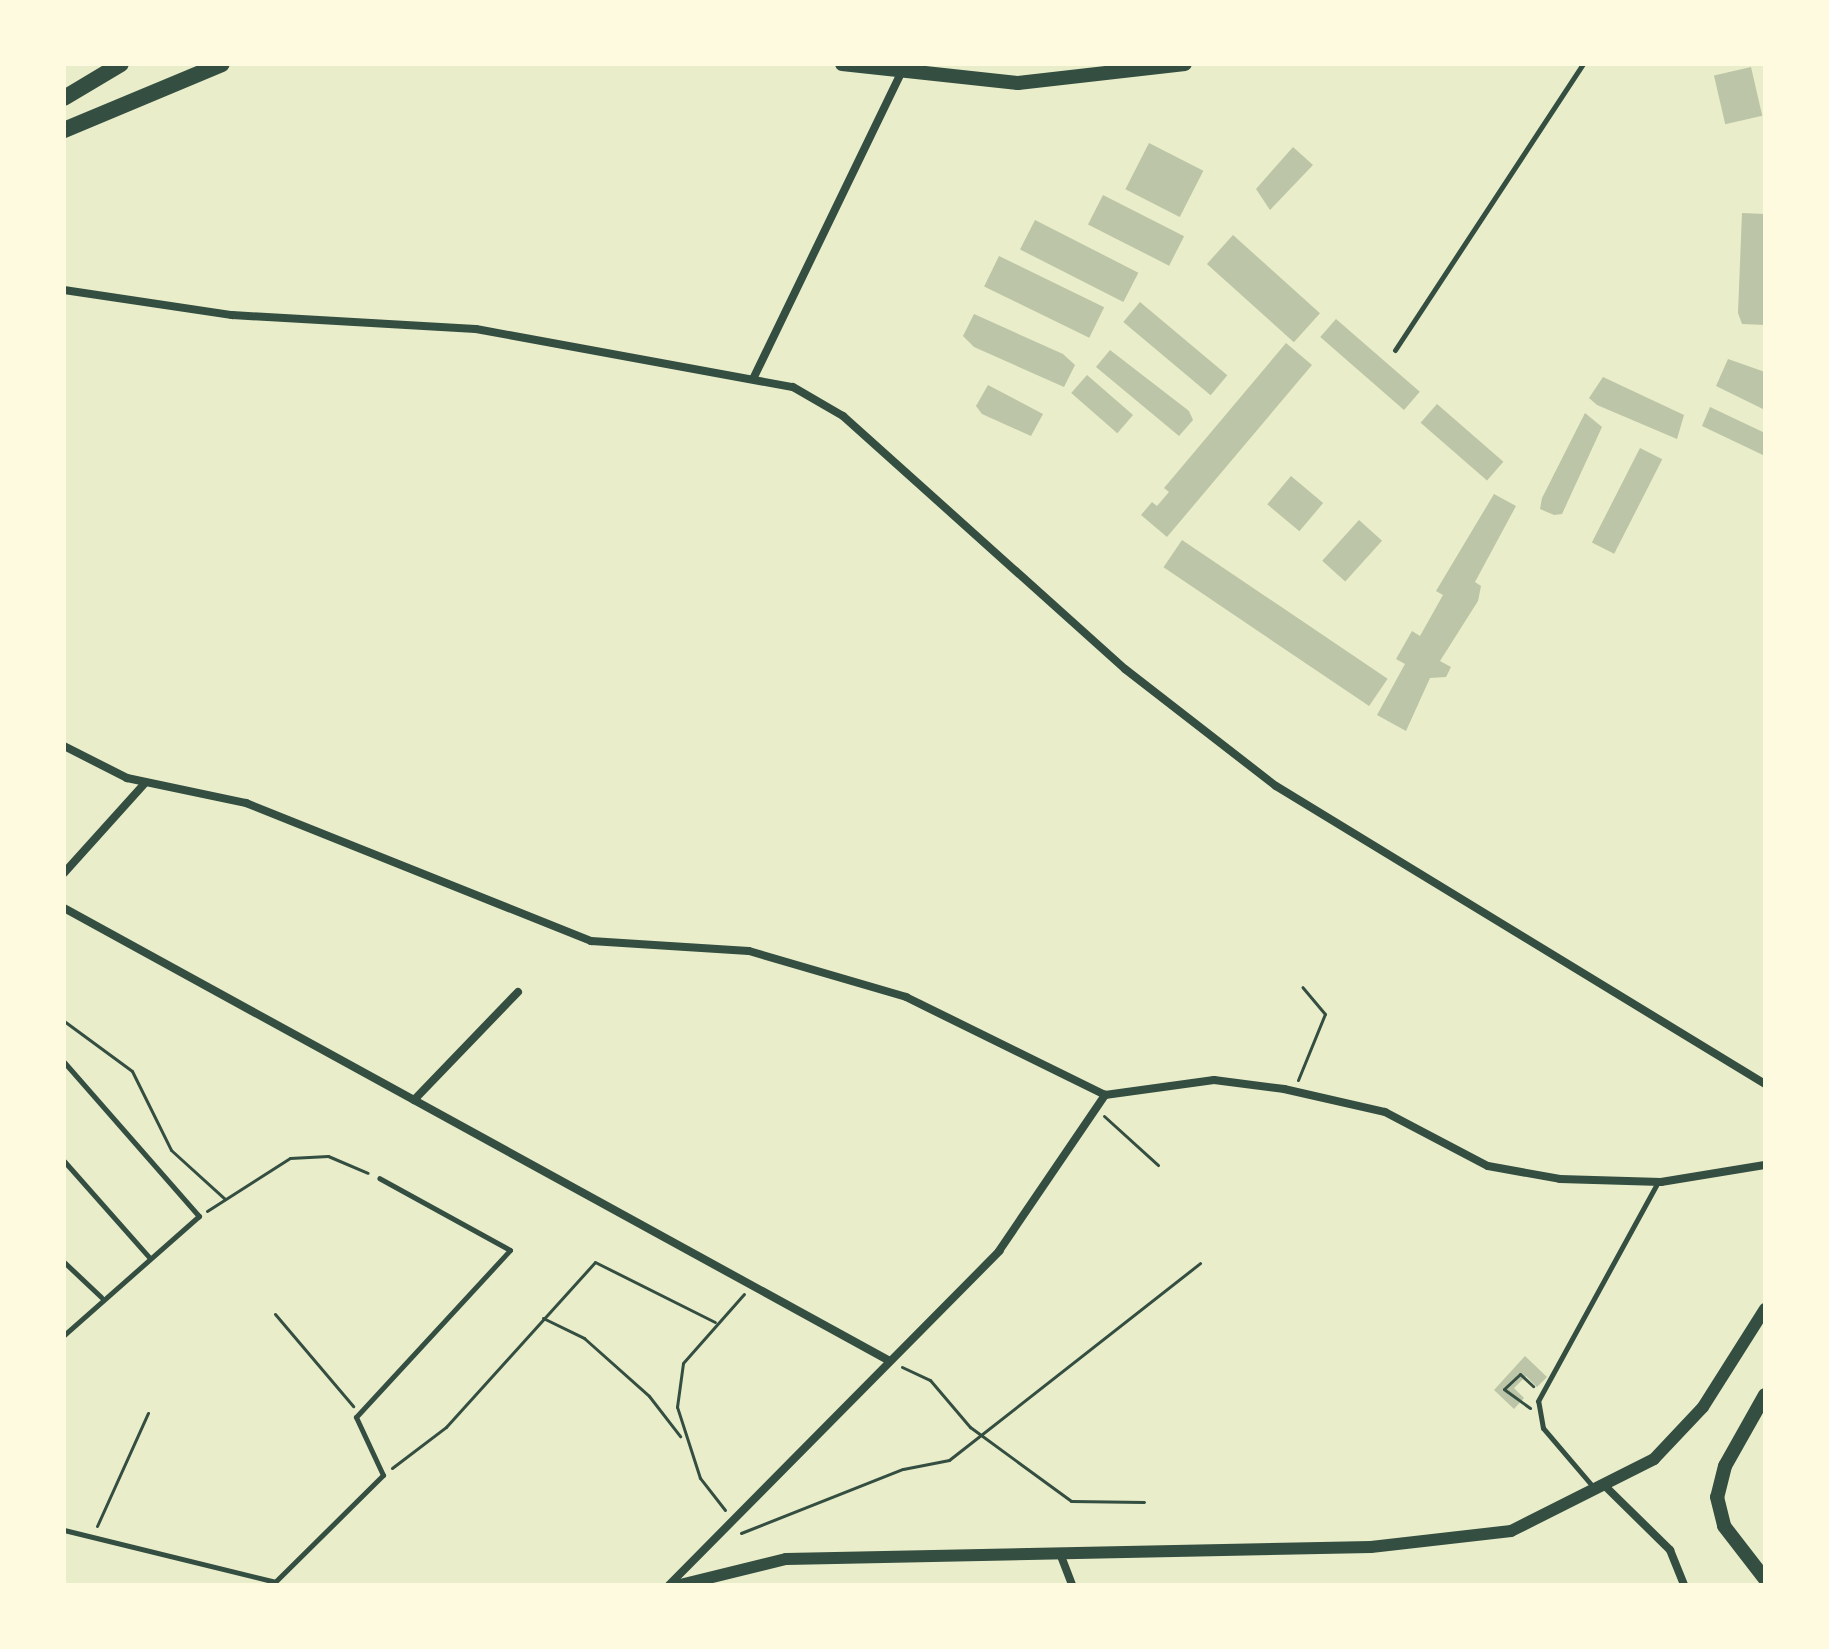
<!DOCTYPE html>
<style>
body{margin:0}
#map{position:relative;width:1829px;height:1649px;overflow:hidden;background:#e9edc9;font-family:"Archivo Narrow",sans-serif}
div>[style]{position:absolute}
.building>*{inset:0;background:#bcc5a7;transform-origin:0 0}
.path>*{height:3px;margin:-1.5px;padding:0 1.5px;transform-origin:1.5px;border-radius:1.5px;background:#344e41}
.service>*{height:5px;margin:-2.5px;padding:0 2.5px;transform-origin:2.5px;border-radius:2.5px;background:#344e41}
.minor>*{height:8px;margin:-4px;padding:0 4px;transform-origin:4px;border-radius:4px;background:#344e41}
.tertiary>*{height:12px;margin:-6px;padding:0 6px;transform-origin:6px;border-radius:6px;background:#344e41}
.secondary>*{height:14px;margin:-7px;padding:0 7px;transform-origin:7px;border-radius:7px;background:#344e41}
.primary>*{height:16px;margin:-8px;padding:0 8px;transform-origin:8px;border-radius:8px;background:#344e41}
span{translate:-50% -50%;white-space:nowrap;text-align:center;line-height:1.15;-webkit-text-stroke:8px #fefae0;paint-order:stroke}
.frame{position:absolute;inset:0;border:66px solid #fefae0;pointer-events:none}
</style>
<div id="map">
<div class="building">
<div style="left:1751px;top:67px;width:50px;height:38px;rotate:77deg"></div>
<div style="left:1149px;top:143px;width:61px;height:52px;rotate:27deg"></div>
<div style="clip-path:polygon(1293px 147px,1313px 165px,1270px 210px,1256px 189px)"></div>
<div style="left:1103px;top:195px;width:91px;height:33px;rotate:27deg"></div>
<div style="clip-path:polygon(1742px 213px,1765px 214px,1765px 325px,1742px 324px,1738px 313px)"></div>
<div style="left:1035px;top:220px;width:116px;height:33px;rotate:27deg"></div>
<div style="left:1233px;top:235px;width:117px;height:39px;rotate:42deg"></div>
<div style="left:999px;top:256px;width:117px;height:34px;rotate:26deg"></div>
<div style="left:1140px;top:302px;width:114px;height:26px;rotate:40deg"></div>
<div style="clip-path:polygon(974px 314px,1063px 354px,1075px 365px,1064px 387px,974px 347px,963px 336px)"></div>
<div style="left:1336px;top:319px;width:111px;height:24px;rotate:41deg"></div>
<div style="clip-path:polygon(1286px 343px,1312px 365px,1167px 537px,1141px 515px,1152px 502px,1157px 506px,1169px 492px,1164px 488px)"></div>
<div style="clip-path:polygon(1110px 350px,1189px 411px,1193px 420px,1179px 436px,1096px 367px)"></div>
<div style="clip-path:polygon(1728px 359px,1765px 372px,1765px 410px,1716px 386px)"></div>
<div style="left:1087px;top:375px;width:61px;height:24px;rotate:41deg"></div>
<div style="clip-path:polygon(1603px 377px,1684px 415px,1677px 439px,1597px 405px,1589px 398px)"></div>
<div style="clip-path:polygon(988px 385px,1043px 414px,1031px 436px,982px 414px,976px 406px)"></div>
<div style="left:1437px;top:404px;width:88px;height:25px;rotate:41deg"></div>
<div style="clip-path:polygon(1710px 407px,1765px 433px,1765px 456px,1702px 426px)"></div>
<div style="clip-path:polygon(1585px 413px,1602px 427px,1562px 514px,1554px 515px,1540px 509px,1542px 498px)"></div>
<div style="left:1640px;top:448px;width:25px;height:106px;rotate:27deg"></div>
<div style="left:1291px;top:476px;width:42px;height:37px;rotate:40deg"></div>
<div style="clip-path:polygon(1494px 494px,1516px 506px,1475px 582px,1481px 586px,1478px 601px,1440px 661px,1451px 667px,1446px 677px,1430px 678px,1406px 731px,1377px 715px,1405px 664px,1396px 659px,1412px 631px,1420px 636px,1443px 595px,1436px 591px)"></div>
<div style="left:1359px;top:520px;width:31px;height:55px;rotate:42deg"></div>
<div style="left:1182px;top:540px;width:248px;height:33px;rotate:34deg"></div>
<div style="clip-path:polygon(1525px 1356px,1547px 1377px,1537px 1387px,1526px 1376px,1514px 1388px,1524px 1398px,1514px 1409px,1494px 1390px)"></div>
</div>
<div class="path">
<div style="left:64px;top:1021px;width:84px;rotate:36.3deg"></div>
<div style="left:132px;top:1071px;width:88px;rotate:63.7deg"></div>
<div style="left:171px;top:1150px;width:73px;rotate:42.2deg"></div>
<div style="left:1298px;top:1080px;width:71px;rotate:-67.8deg"></div>
<div style="left:1325px;top:1014px;width:35px;rotate:-130deg"></div>
<div style="left:1104px;top:1116px;width:73px;rotate:42.2deg"></div>
<div style="left:207px;top:1211px;width:98px;rotate:-32.6deg"></div>
<div style="left:290px;top:1158px;width:38px;rotate:-3deg"></div>
<div style="left:328px;top:1156px;width:43px;rotate:23deg"></div>
<div style="left:275px;top:1314px;width:121px;rotate:49.7deg"></div>
<div style="left:543px;top:1318px;width:46px;rotate:26deg"></div>
<div style="left:584px;top:1338px;width:87px;rotate:41.7deg"></div>
<div style="left:649px;top:1396px;width:51px;rotate:52.2deg"></div>
<div style="left:902px;top:1367px;width:31px;rotate:25deg"></div>
<div style="left:930px;top:1380px;width:62px;rotate:49.6deg"></div>
<div style="left:970px;top:1427px;width:125px;rotate:36.2deg"></div>
<div style="left:1071px;top:1501px;width:73px;rotate:0.8deg"></div>
<div style="left:1530px;top:1408px;width:32px;rotate:-144deg"></div>
<div style="left:1504px;top:1389px;width:22px;rotate:-43deg"></div>
<div style="left:1520px;top:1374px;width:18px;rotate:43deg"></div>
<div style="left:392px;top:1468px;width:68px;rotate:-37.2deg"></div>
<div style="left:446px;top:1427px;width:222px;rotate:-47.9deg"></div>
<div style="left:595px;top:1262px;width:134px;rotate:26.6deg"></div>
<div style="left:725px;top:1510px;width:41px;rotate:-128deg"></div>
<div style="left:700px;top:1478px;width:75px;rotate:-107.9deg"></div>
<div style="left:677px;top:1407px;width:44px;rotate:-82.2deg"></div>
<div style="left:683px;top:1363px;width:92px;rotate:-48.5deg"></div>
<div style="left:97px;top:1526px;width:124px;rotate:-65.7deg"></div>
<div style="left:741px;top:1533px;width:174px;rotate:-21.6deg"></div>
<div style="left:903px;top:1469px;width:47px;rotate:-11.1deg"></div>
<div style="left:949px;top:1460px;width:319px;rotate:-38.1deg"></div>
</div>
<div class="service">
<div style="left:1395px;top:350px;width:342px;rotate:-56.7deg"></div>
<div style="left:64px;top:1062px;width:205px;rotate:48.8deg"></div>
<div style="left:199px;top:1216px;width:180px;rotate:138.6deg"></div>
<div style="left:64px;top:1161px;width:128px;rotate:48.5deg"></div>
<div style="left:64px;top:1262px;width:51px;rotate:43.4deg"></div>
<div style="left:1595px;top:1489px;width:80px;rotate:-130.4deg"></div>
<div style="left:1543px;top:1428px;width:27px;rotate:-100deg"></div>
<div style="left:1538px;top:1401px;width:250px;rotate:-61.3deg"></div>
<div style="left:64px;top:1530px;width:217px;rotate:13.8deg"></div>
<div style="left:275px;top:1582px;width:152px;rotate:-44.7deg"></div>
<div style="left:383px;top:1475px;width:64px;rotate:-115deg"></div>
<div style="left:356px;top:1417px;width:227px;rotate:-47.3deg"></div>
<div style="left:510px;top:1250px;width:149px;rotate:-151.2deg"></div>
</div>
<div class="minor">
<div style="left:64px;top:290px;width:170px;rotate:8.5deg"></div>
<div style="left:232px;top:315px;width:244px;rotate:3.3deg"></div>
<div style="left:476px;top:329px;width:322px;rotate:10.4deg"></div>
<div style="left:793px;top:387px;width:58px;rotate:30.1deg"></div>
<div style="left:843px;top:416px;width:379px;rotate:41.9deg"></div>
<div style="left:1125px;top:669px;width:191px;rotate:37.8deg"></div>
<div style="left:1276px;top:786px;width:573px;rotate:31.36deg"></div>
<div style="left:754px;top:377px;width:335px;rotate:-64.2deg"></div>
<div style="left:64px;top:746px;width:71px;rotate:26.9deg"></div>
<div style="left:127px;top:778px;width:122px;rotate:11.9deg"></div>
<div style="left:246px;top:803px;width:372px;rotate:21.8deg"></div>
<div style="left:591px;top:941px;width:158px;rotate:3.6deg"></div>
<div style="left:749px;top:951px;width:164px;rotate:16.3deg"></div>
<div style="left:906px;top:997px;width:222px;rotate:26.2deg"></div>
<div style="left:64px;top:873px;width:122px;rotate:-48deg"></div>
<div style="left:64px;top:908px;width:940px;rotate:28.75deg"></div>
<div style="left:414px;top:1100px;width:150px;rotate:-46.1deg"></div>
<div style="left:1606px;top:1487px;width:90px;rotate:44.5deg"></div>
<div style="left:1670px;top:1550px;width:38px;rotate:68deg"></div>
<div style="left:1061px;top:1556px;width:31px;rotate:69deg"></div>
<div style="left:669px;top:1585px;width:470px;rotate:-45.3deg"></div>
<div style="left:999px;top:1251px;width:189px;rotate:-55.8deg"></div>
<div style="left:1105px;top:1095px;width:110px;rotate:-7.8deg"></div>
<div style="left:1214px;top:1080px;width:71px;rotate:7.3deg"></div>
<div style="left:1284px;top:1089px;width:104px;rotate:12.8deg"></div>
<div style="left:1385px;top:1112px;width:116px;rotate:27.7deg"></div>
<div style="left:1488px;top:1166px;width:73px;rotate:10.2deg"></div>
<div style="left:1560px;top:1179px;width:101px;rotate:1.7deg"></div>
<div style="left:1661px;top:1182px;width:105px;rotate:-9.3deg"></div>
</div>
<div class="tertiary">
<div style="left:680px;top:1585px;width:109px;rotate:-13.8deg"></div>
<div style="left:786px;top:1559px;width:585px;rotate:-1.18deg"></div>
<div style="left:1371px;top:1547px;width:141px;rotate:-6.5deg"></div>
<div style="left:1511px;top:1531px;width:160px;rotate:-26.7deg"></div>
<div style="left:1654px;top:1459px;width:71px;rotate:-46.7deg"></div>
<div style="left:1703px;top:1407px;width:116px;rotate:-57.7deg"></div>
</div>
<div class="secondary">
<div style="left:842px;top:64px;width:177px;rotate:6.2deg"></div>
<div style="left:1018px;top:83px;width:168px;rotate:-6.5deg"></div>
<div style="left:1765px;top:1395px;width:81px;rotate:119.4deg"></div>
<div style="left:1725px;top:1466px;width:32px;rotate:104deg"></div>
<div style="left:1717px;top:1497px;width:30px;rotate:76deg"></div>
<div style="left:1724px;top:1526px;width:67px;rotate:52.3deg"></div>
</div>
<div class="primary">
<div style="left:64px;top:98px;width:66px;rotate:-30.8deg"></div>
<div style="left:64px;top:130px;width:171px;rotate:-22.7deg"></div>
</div>
<div class="frame"></div>
</div>
